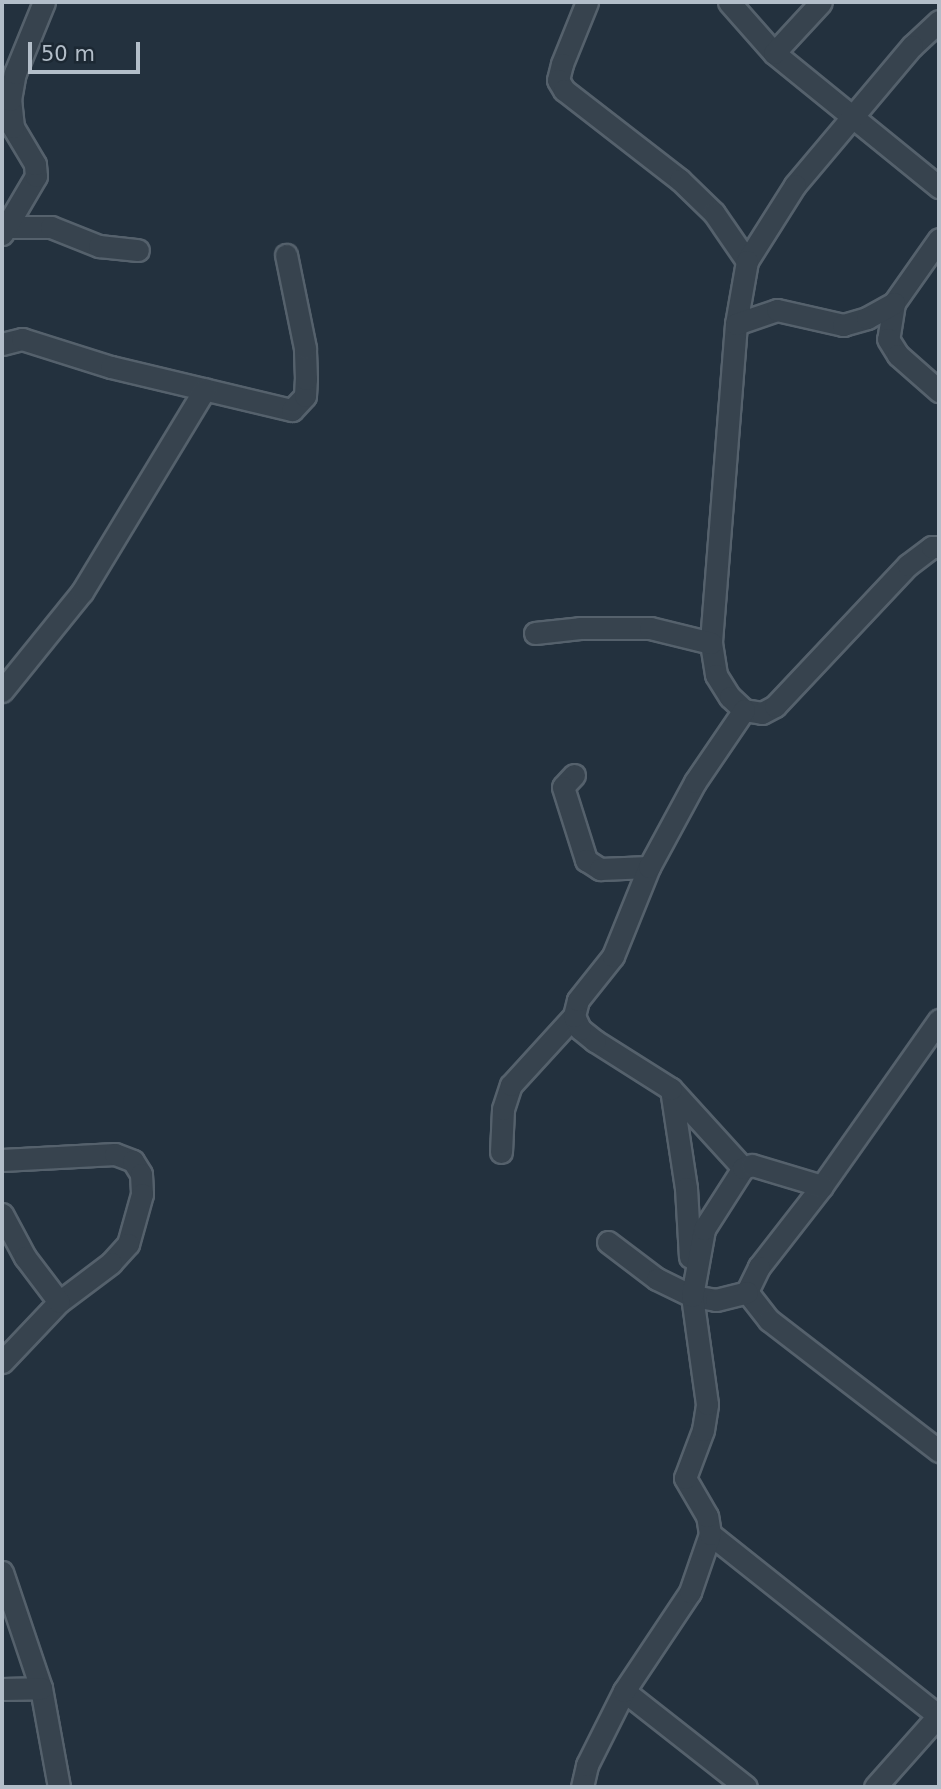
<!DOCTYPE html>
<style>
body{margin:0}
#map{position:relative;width:941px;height:1789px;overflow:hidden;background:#23313e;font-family:"DejaVu Sans",sans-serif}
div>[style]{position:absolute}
.roads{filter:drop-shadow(2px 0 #55616c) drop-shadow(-2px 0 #55616c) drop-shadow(0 2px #55616c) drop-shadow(0 -2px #55616c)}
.minor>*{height:21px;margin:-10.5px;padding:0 10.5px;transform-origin:10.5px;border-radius:10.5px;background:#37434e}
span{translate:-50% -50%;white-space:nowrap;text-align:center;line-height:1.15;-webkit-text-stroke:5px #1c2833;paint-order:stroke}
.frame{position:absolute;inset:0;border:4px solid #b3bec9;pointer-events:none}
.scale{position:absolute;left:28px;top:42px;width:112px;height:32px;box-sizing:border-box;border:4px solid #b3bec9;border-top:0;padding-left:9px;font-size:21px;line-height:24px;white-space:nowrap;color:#b3bec9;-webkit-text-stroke:5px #1c2833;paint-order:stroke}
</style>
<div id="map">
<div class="roads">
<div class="minor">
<div style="left:587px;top:2px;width:67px;rotate:112deg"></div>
<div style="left:562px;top:64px;width:16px;rotate:104deg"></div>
<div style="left:558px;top:80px;width:12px;rotate:59deg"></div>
<div style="left:564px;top:90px;width:147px;rotate:37.8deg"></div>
<div style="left:680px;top:180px;width:47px;rotate:44.1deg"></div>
<div style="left:714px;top:213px;width:58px;rotate:55.5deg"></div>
<div style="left:729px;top:2px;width:68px;rotate:48.6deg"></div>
<div style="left:774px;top:53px;width:213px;rotate:39.1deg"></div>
<div style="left:939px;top:21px;width:37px;rotate:137deg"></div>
<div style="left:912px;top:46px;width:182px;rotate:130.1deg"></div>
<div style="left:795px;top:185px;width:90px;rotate:122.3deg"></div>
<div style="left:747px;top:261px;width:64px;rotate:99.9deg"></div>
<div style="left:736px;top:324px;width:320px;rotate:94.5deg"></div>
<div style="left:711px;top:643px;width:32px;rotate:81deg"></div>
<div style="left:716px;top:675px;width:26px;rotate:58deg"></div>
<div style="left:730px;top:697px;width:19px;rotate:43deg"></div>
<div style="left:744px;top:710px;width:18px;rotate:9deg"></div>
<div style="left:762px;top:713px;width:15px;rotate:-28deg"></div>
<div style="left:775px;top:706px;width:194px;rotate:-46.7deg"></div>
<div style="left:908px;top:565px;width:30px;rotate:-37deg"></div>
<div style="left:932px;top:547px;width:7px"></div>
<div style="left:774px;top:53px;width:69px;rotate:-47.3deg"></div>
<div style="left:6px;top:227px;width:45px"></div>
<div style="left:51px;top:227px;width:52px;rotate:21.6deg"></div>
<div style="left:99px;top:246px;width:39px;rotate:6deg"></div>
<div style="left:2px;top:234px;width:67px;rotate:-59.6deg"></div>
<div style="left:36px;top:176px;width:12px;rotate:-95deg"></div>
<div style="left:35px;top:164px;width:43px;rotate:-120.7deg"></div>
<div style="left:13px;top:127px;width:27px;rotate:-96deg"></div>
<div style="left:10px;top:100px;width:27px;rotate:-80deg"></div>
<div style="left:15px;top:73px;width:77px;rotate:-67.8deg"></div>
<div style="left:939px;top:239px;width:78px;rotate:125.1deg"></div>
<div style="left:894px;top:303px;width:36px;rotate:99deg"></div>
<div style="left:888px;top:339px;width:19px;rotate:58deg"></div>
<div style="left:898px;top:355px;width:55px;rotate:41.3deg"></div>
<div style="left:736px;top:324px;width:43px;rotate:-18.9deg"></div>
<div style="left:777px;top:310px;width:68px;rotate:12.8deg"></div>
<div style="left:843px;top:325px;width:25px;rotate:-16deg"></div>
<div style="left:867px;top:318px;width:31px;rotate:-29deg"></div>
<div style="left:2px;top:344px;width:21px;rotate:-14deg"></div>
<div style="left:22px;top:339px;width:93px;rotate:17.5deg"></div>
<div style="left:111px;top:367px;width:186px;rotate:13.4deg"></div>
<div style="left:292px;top:410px;width:19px;rotate:-47deg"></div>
<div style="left:305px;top:396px;width:17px;rotate:-87deg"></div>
<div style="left:306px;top:379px;width:31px;rotate:-92deg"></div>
<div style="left:305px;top:348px;width:95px;rotate:-101.5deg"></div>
<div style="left:535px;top:633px;width:45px;rotate:-6.3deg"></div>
<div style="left:580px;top:628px;width:70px"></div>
<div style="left:650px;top:628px;width:63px;rotate:13.8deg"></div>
<div style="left:2px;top:691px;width:127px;rotate:-51.1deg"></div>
<div style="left:82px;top:592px;width:237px;rotate:-58.8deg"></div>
<div style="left:574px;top:775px;width:16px;rotate:133deg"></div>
<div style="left:563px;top:787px;width:77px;rotate:72.5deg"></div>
<div style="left:586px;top:860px;width:17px;rotate:33deg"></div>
<div style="left:600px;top:869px;width:49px;rotate:-2.3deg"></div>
<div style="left:939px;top:1020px;width:203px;rotate:125.2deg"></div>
<div style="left:822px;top:1186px;width:103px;rotate:127.9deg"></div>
<div style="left:759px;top:1267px;width:28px;rotate:116deg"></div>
<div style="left:747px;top:1292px;width:36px;rotate:52deg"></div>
<div style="left:769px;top:1320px;width:215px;rotate:37.6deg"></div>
<div style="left:671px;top:1089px;width:100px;rotate:81.4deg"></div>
<div style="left:686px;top:1188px;width:69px;rotate:86.7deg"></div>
<div style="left:501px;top:1152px;width:43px;rotate:-87.3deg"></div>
<div style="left:503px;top:1109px;width:25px;rotate:-72deg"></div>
<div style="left:511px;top:1085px;width:93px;rotate:-47.6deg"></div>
<div style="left:2px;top:1160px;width:113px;rotate:-3deg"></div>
<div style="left:115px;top:1154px;width:19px;rotate:21deg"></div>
<div style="left:133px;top:1161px;width:15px;rotate:58deg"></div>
<div style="left:141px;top:1174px;width:20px;rotate:87deg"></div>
<div style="left:142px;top:1194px;width:52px;rotate:105.6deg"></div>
<div style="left:128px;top:1244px;width:25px;rotate:132deg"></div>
<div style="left:111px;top:1263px;width:65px;rotate:143.1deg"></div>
<div style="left:59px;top:1302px;width:83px;rotate:133.5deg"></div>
<div style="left:743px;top:1168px;width:107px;rotate:-132.3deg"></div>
<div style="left:671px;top:1089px;width:90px;rotate:-147.7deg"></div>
<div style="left:595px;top:1041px;width:19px;rotate:-141deg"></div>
<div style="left:580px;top:1029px;width:14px;rotate:-115deg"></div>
<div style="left:574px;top:1016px;width:16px;rotate:-76deg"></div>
<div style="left:578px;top:1000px;width:56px;rotate:-51.5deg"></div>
<div style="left:613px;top:956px;width:96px;rotate:-68deg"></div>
<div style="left:649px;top:867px;width:97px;rotate:-61.6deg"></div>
<div style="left:695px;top:782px;width:87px;rotate:-55.8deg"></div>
<div style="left:2px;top:1214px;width:49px;rotate:61.9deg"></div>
<div style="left:25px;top:1257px;width:56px;rotate:52.9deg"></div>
<div style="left:608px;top:1242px;width:61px;rotate:37.1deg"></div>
<div style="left:657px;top:1279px;width:39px;rotate:26deg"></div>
<div style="left:692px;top:1296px;width:24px;rotate:9deg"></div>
<div style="left:716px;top:1300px;width:32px;rotate:-14deg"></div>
<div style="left:710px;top:1534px;width:293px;rotate:38.5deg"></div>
<div style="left:2px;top:1572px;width:122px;rotate:71.4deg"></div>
<div style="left:41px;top:1688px;width:101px;rotate:79.7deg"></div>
<div style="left:2px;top:1689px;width:39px;rotate:-1deg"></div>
<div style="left:624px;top:1691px;width:155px;rotate:38.2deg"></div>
<div style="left:582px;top:1787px;width:23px;rotate:-77deg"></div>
<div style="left:587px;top:1765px;width:83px;rotate:-63.4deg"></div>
<div style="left:624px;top:1691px;width:119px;rotate:-56.3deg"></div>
<div style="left:690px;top:1592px;width:61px;rotate:-71deg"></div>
<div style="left:710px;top:1534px;width:18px;rotate:-99deg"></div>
<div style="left:707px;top:1516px;width:44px;rotate:-120.1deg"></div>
<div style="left:685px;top:1478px;width:51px;rotate:-69.4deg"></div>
<div style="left:703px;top:1430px;width:26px;rotate:-81deg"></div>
<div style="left:707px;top:1404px;width:109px;rotate:-97.9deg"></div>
<div style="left:692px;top:1296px;width:68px;rotate:-79.8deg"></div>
<div style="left:704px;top:1229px;width:72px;rotate:-57.4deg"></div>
<div style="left:743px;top:1168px;width:9px;rotate:-18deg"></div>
<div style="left:752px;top:1165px;width:73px;rotate:16.7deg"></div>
<div style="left:875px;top:1787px;width:96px;rotate:-48.4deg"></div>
</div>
</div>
<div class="frame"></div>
<div class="scale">50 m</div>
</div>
